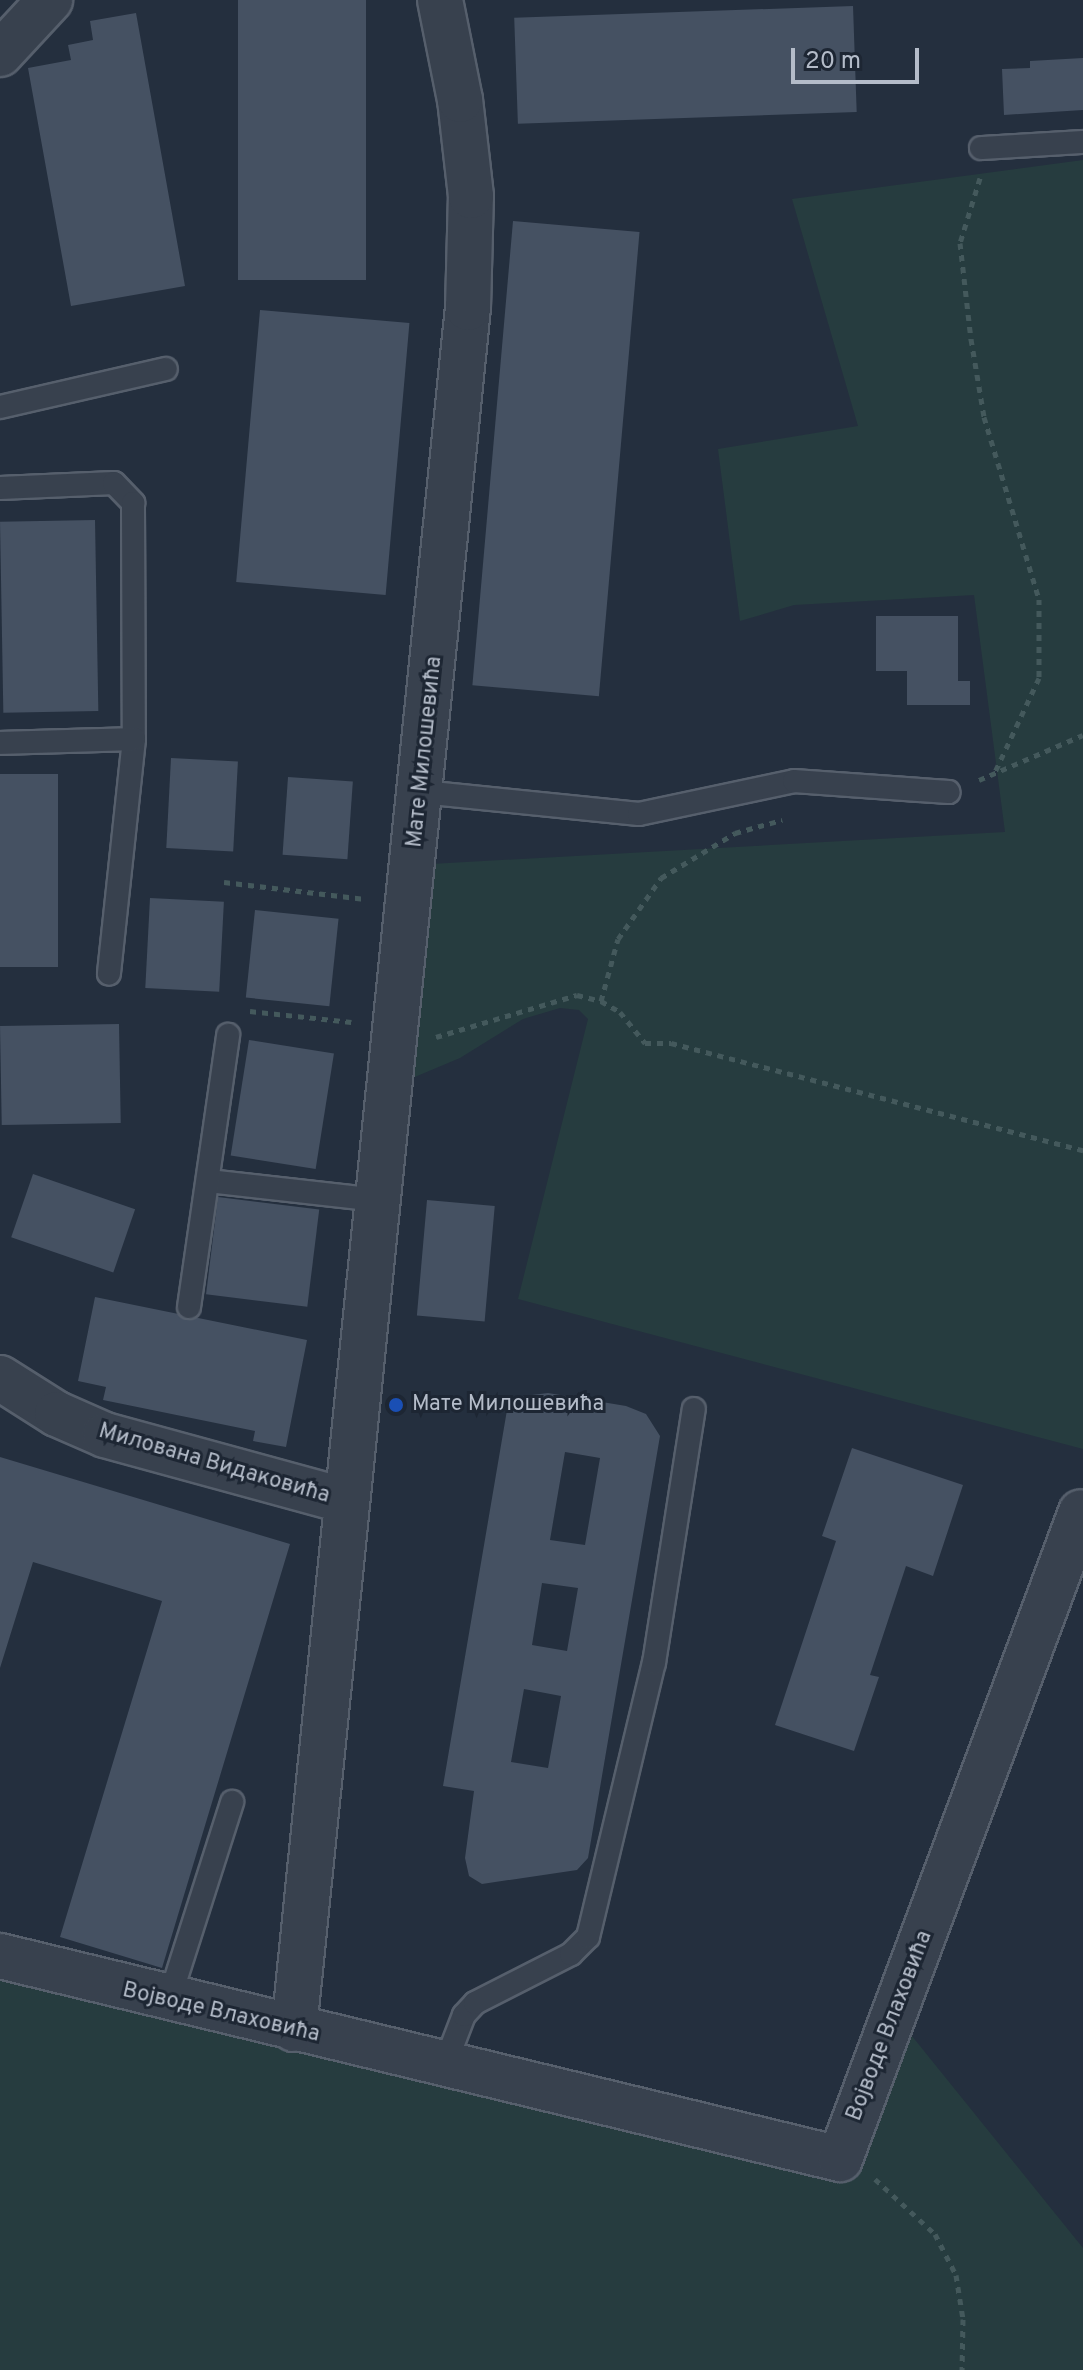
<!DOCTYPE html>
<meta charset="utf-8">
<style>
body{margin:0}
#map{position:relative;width:1083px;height:2370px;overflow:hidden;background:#242f3e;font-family:Overpass,sans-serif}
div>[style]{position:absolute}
.green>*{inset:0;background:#263c3f}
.building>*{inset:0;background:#455162;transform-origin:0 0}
.path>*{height:5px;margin-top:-2.5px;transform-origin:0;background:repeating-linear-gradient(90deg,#44595c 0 6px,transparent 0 12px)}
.roads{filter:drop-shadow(2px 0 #565f6c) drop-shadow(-2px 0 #565f6c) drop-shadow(0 2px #565f6c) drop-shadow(0 -2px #565f6c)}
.service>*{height:22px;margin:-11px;padding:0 11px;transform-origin:11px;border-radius:11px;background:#38414e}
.minor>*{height:44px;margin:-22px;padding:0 22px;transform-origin:22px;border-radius:22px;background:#38414e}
.tertiary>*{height:44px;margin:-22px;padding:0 22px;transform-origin:22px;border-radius:22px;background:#38414e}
.dots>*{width:22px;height:22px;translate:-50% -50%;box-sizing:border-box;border:4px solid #1d2633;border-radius:50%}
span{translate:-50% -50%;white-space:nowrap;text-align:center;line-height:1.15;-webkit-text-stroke:6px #1d2633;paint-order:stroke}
.street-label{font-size:22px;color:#b4bcc9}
.poi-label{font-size:22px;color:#b4bcc9}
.left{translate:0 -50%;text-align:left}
.scale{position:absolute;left:791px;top:48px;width:128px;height:36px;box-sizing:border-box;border:4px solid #b4bcc9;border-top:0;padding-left:10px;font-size:24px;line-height:28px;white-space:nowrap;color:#b4bcc9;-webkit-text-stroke:6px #1d2633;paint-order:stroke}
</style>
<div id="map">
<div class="green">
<div style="clip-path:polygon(1083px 160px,1083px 1449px,518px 1299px,588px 1019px,579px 1010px,560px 1008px,523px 1019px,460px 1058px,410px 1079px,431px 864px,1005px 832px,974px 595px,794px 605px,740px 621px,718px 449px,858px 426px,792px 199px)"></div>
<div style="clip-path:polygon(0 1956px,839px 2159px,895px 2015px,1083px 2248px,1083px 2370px,0 2370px)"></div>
</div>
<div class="building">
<div style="left:238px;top:0;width:128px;height:280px"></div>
<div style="left:853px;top:6px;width:106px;height:339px;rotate:88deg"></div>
<div style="clip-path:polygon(136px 13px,185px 286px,71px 306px,28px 68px,71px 60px,68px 45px,93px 40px,90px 21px)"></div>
<div style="clip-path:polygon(1083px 58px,1083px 110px,1004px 115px,1002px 69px,1030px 68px,1030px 61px)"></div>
<div style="left:513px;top:221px;width:127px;height:466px;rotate:5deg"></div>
<div style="left:260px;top:310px;width:150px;height:273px;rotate:5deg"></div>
<div style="left:95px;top:520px;width:191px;height:95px;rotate:89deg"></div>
<div style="clip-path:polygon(876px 616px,958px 616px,958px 681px,970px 681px,970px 705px,907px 705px,907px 671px,876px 671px)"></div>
<div style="left:171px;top:758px;width:67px;height:90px;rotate:3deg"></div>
<div style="left:0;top:774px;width:58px;height:193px"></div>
<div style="left:288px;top:777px;width:65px;height:78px;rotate:4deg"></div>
<div style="left:150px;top:898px;width:74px;height:90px;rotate:3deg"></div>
<div style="left:255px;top:910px;width:84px;height:88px;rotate:6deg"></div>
<div style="left:119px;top:1024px;width:99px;height:119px;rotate:89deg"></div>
<div style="left:249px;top:1040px;width:86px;height:117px;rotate:9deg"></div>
<div style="left:33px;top:1174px;width:108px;height:67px;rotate:19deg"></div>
<div style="left:218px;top:1197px;width:102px;height:98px;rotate:7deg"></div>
<div style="left:427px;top:1200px;width:68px;height:116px;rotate:5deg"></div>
<div style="clip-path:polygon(95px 1297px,307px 1340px,286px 1447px,253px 1441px,255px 1431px,103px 1400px,106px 1387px,78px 1381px)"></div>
<div style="clip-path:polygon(evenodd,548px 1393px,626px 1406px,646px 1414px,660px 1436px,588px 1858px,577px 1870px,482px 1884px,469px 1876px,465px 1858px,474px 1791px,443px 1786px,507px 1410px,524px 1396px,548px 1393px,565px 1452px,600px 1458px,585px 1545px,550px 1540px,565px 1452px,548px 1393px,542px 1583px,578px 1588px,567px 1651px,532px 1645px,542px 1583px,548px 1393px,524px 1689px,561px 1696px,548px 1768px,511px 1762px,524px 1689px)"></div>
<div style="clip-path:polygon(852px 1448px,963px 1485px,933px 1576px,906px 1566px,870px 1675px,879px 1677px,854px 1751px,775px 1725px,836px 1541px,822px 1536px)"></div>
<div style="clip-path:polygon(0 1457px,290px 1544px,162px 1968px,60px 1937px,162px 1601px,33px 1562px,0 1668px)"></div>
</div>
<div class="path">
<div style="left:980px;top:178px;width:68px;rotate:107.1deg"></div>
<div style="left:960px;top:243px;width:97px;rotate:83.5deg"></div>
<div style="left:971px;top:339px;width:79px;rotate:80.5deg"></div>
<div style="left:984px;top:417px;width:190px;rotate:73.2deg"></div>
<div style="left:1039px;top:599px;width:79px;rotate:90deg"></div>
<div style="left:1039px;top:678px;width:104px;rotate:115.1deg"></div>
<div style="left:979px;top:780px;width:113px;rotate:-23.4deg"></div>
<div style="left:224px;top:882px;width:142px;rotate:6.9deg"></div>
<div style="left:601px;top:1001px;width:22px;rotate:30deg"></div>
<div style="left:620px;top:1012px;width:40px;rotate:51deg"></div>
<div style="left:645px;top:1043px;width:26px"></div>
<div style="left:671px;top:1043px;width:426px;rotate:14.6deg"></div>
<div style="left:250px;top:1011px;width:102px;rotate:6.2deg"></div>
<div style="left:436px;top:1037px;width:147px;rotate:-16.6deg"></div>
<div style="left:577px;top:995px;width:25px;rotate:14deg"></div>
<div style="left:601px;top:1001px;width:64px;rotate:-74.7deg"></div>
<div style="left:618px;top:939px;width:75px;rotate:-54.8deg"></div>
<div style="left:661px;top:878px;width:87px;rotate:-31.3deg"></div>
<div style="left:735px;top:833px;width:49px;rotate:-15.5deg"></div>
<div style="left:875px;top:2179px;width:81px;rotate:42.5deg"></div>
<div style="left:935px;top:2234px;width:46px;rotate:62.9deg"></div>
<div style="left:956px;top:2275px;width:45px;rotate:81deg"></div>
<div style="left:963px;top:2319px;width:51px;rotate:91.1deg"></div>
</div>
<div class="roads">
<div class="service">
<div style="left:981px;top:148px;width:102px;rotate:-3.4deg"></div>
<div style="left:0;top:407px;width:170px;rotate:-12.9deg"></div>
<div style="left:0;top:488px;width:114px;rotate:-2.5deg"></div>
<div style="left:114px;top:483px;width:28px;rotate:46deg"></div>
<div style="left:133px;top:503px;width:236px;rotate:89.8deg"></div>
<div style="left:134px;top:739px;width:236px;rotate:96.1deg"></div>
<div style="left:0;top:743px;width:134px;rotate:-1.7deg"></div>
<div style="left:422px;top:792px;width:218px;rotate:5.8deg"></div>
<div style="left:639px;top:814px;width:158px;rotate:-12deg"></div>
<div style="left:794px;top:781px;width:155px;rotate:4.1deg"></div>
<div style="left:208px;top:1181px;width:171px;rotate:6.4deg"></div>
<div style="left:189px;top:1307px;width:275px;rotate:-81.8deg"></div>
<div style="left:169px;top:2000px;width:208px;rotate:-72.3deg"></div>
<div style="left:444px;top:2067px;width:56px;rotate:-69deg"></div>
<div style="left:464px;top:2015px;width:16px;rotate:-47deg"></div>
<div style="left:475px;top:2003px;width:108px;rotate:-27deg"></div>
<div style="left:571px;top:1954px;width:24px;rotate:-45deg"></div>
<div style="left:588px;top:1937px;width:282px;rotate:-76.5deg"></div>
<div style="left:654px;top:1663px;width:257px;rotate:-81.1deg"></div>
</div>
<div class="minor">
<div style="left:0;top:1378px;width:67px;rotate:32.3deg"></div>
<div style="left:57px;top:1414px;width:52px;rotate:23.6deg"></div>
<div style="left:105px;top:1435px;width:250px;rotate:15.3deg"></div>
<div style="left:0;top:1956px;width:864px;rotate:13.59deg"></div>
<div style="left:840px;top:2159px;width:690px;rotate:-69.57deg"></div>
<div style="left:294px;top:2029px;width:1730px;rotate:-84.23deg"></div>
<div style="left:468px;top:308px;width:112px;rotate:-88.5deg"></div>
<div style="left:471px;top:196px;width:97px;rotate:-96.5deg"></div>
<div style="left:460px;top:100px;width:102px;rotate:-101.3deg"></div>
</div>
<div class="tertiary">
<div style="left:0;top:54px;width:74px;rotate:-47.2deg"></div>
</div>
</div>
<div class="dots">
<div style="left:396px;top:1405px;background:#1a4fb4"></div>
</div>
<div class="street-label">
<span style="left:425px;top:752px;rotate:-84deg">Мате Милошевића</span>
<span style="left:214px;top:1464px;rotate:16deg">Милована Видаковића</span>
<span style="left:221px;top:2013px;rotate:13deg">Војводе Влаховића</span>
<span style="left:890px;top:2026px;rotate:-69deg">Војводе Влаховића</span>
</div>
<div class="poi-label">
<span class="left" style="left:412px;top:1405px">Мате Милошевића</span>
</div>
<div class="scale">20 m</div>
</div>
